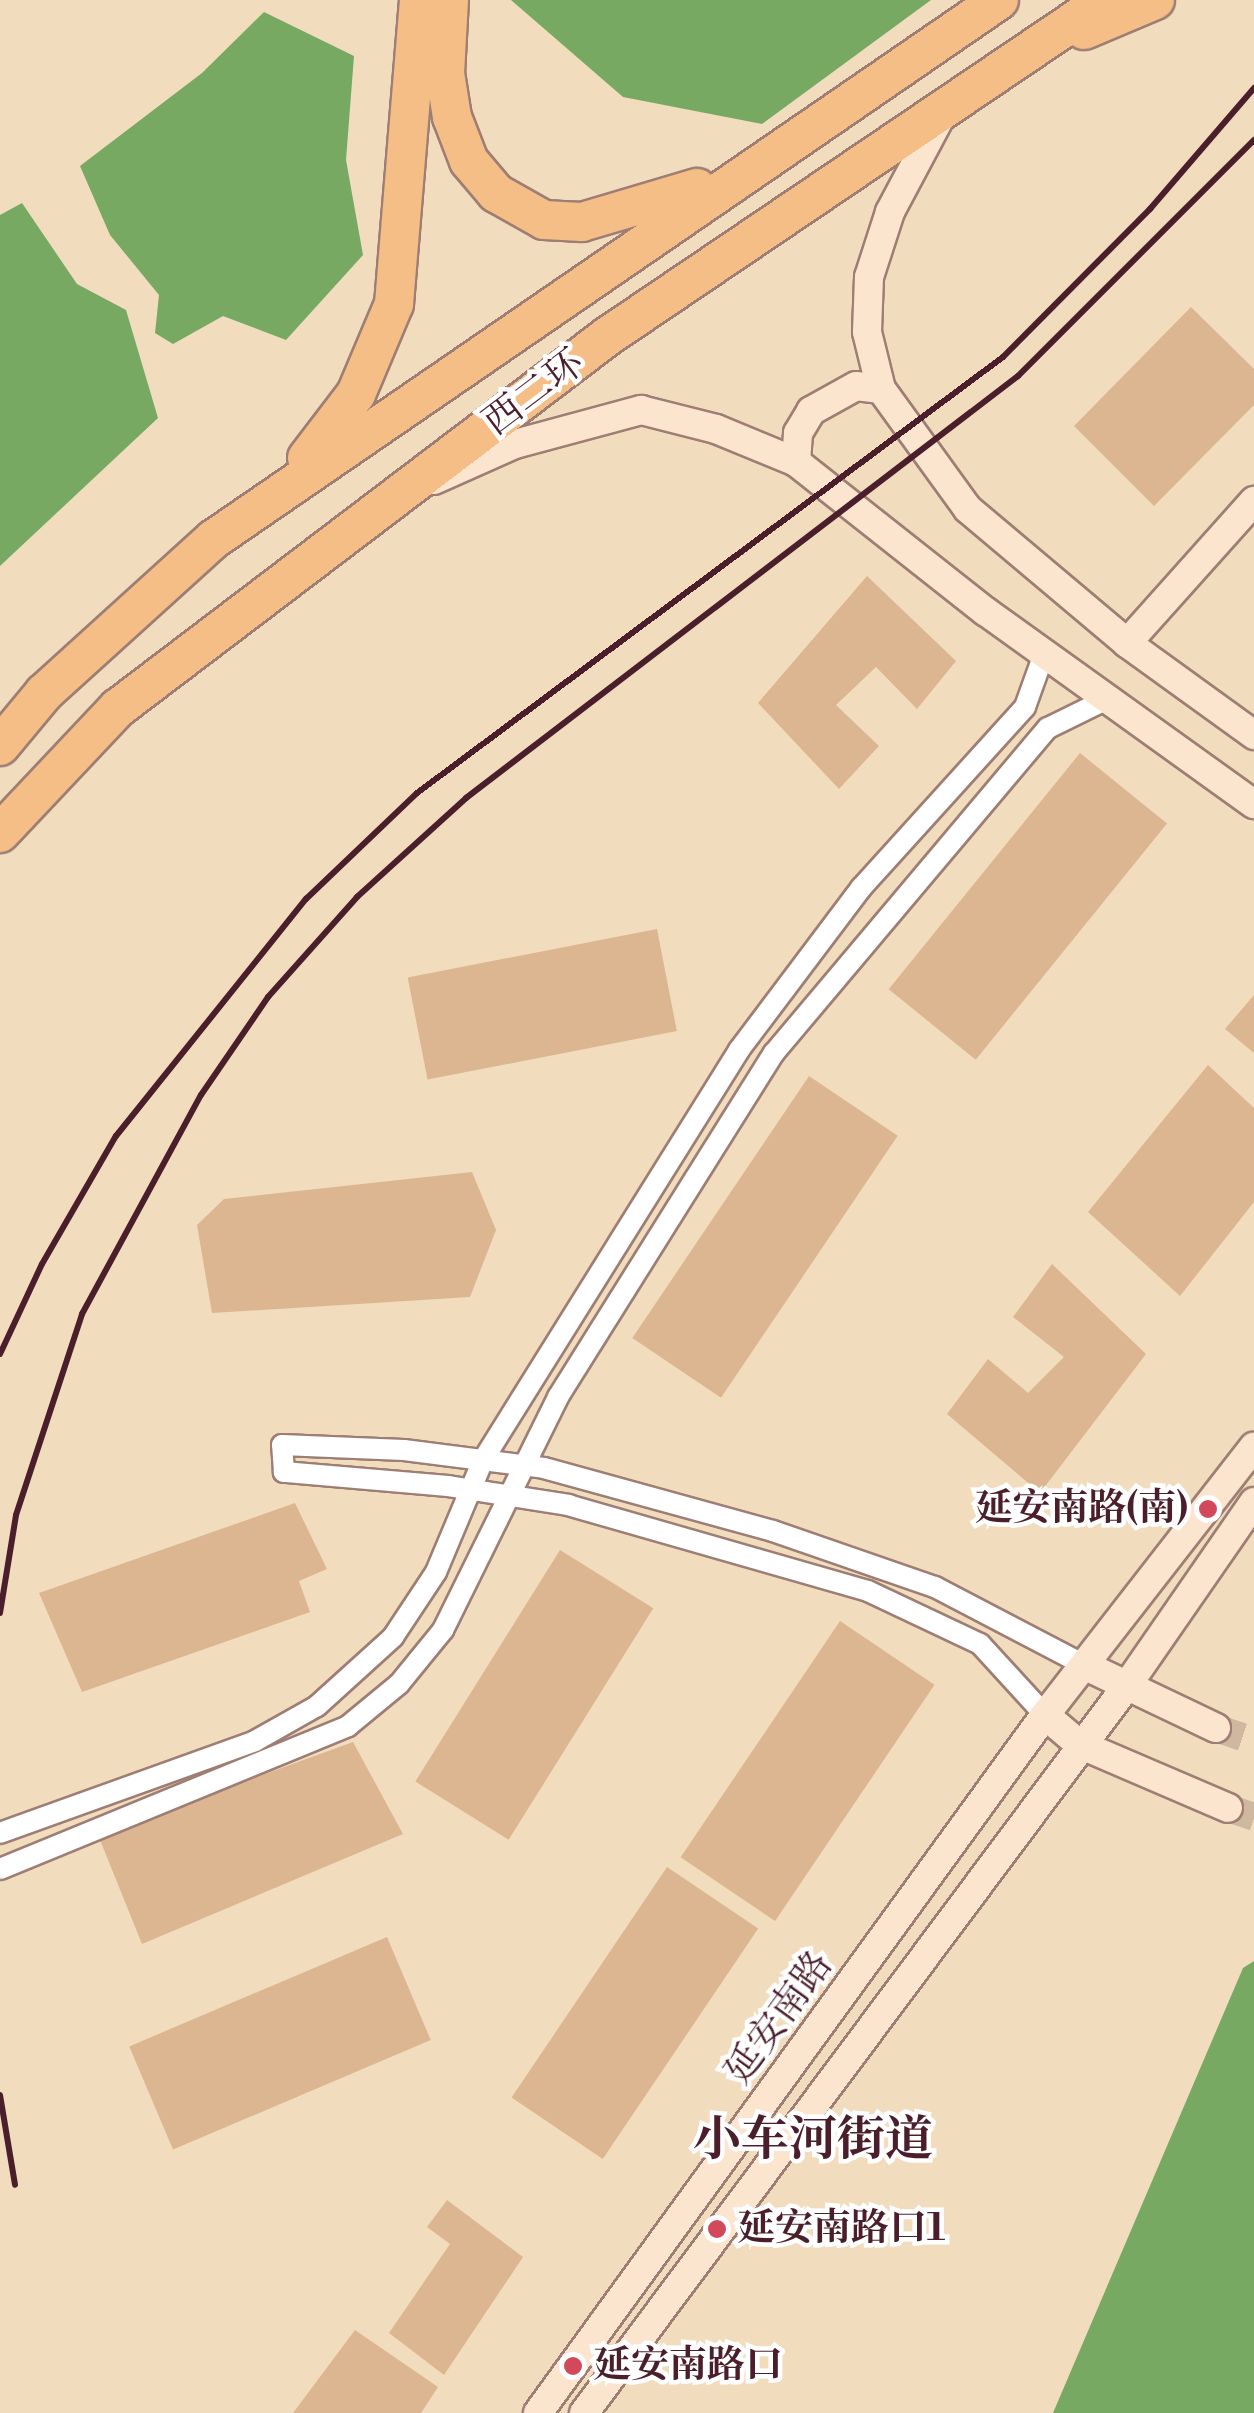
<!DOCTYPE html>
<meta charset="utf-8">
<style>
body{margin:0}
#map{position:relative;width:1254px;height:2413px;overflow:hidden;background:#f1ddbd;font-family:"Libre Bodoni","Noto Serif SC",serif}
div>[style]{position:absolute}
.forest>*{inset:0;background:#78a963}
.building>*{inset:0;background:#dbb691;transform-origin:0 0}
.secondary-tunnel>*{height:28px;margin-top:-14px;transform-origin:0;background:repeating-linear-gradient(90deg,#d0b7a0 0 28px,transparent 0 42px)}
.roads{filter:drop-shadow(2px 0 #9e7e74) drop-shadow(-2px 0 #9e7e74) drop-shadow(0 2px #9e7e74) drop-shadow(0 -2px #9e7e74)}
.street>*{height:20px;margin:-10px;padding:0 10px;transform-origin:10px;border-radius:10px;background:#fff}
.secondary>*{height:28px;margin:-14px;padding:0 14px;transform-origin:14px;border-radius:14px;background:#fbe5cf}
.highway>*{height:38px;margin:-19px;padding:0 19px;transform-origin:19px;border-radius:19px;background:#f5be86}
.rail>*{height:6px;margin:-3px;padding:0 3px;transform-origin:3px;border-radius:3px;background:#4a1f2b}
.dots>*{width:28px;height:28px;translate:-50% -50%;box-sizing:border-box;border:5px solid #fff;border-radius:50%}
span{translate:-50% -50%;white-space:nowrap;text-align:center;line-height:1.15;-webkit-text-stroke:9px #fff;paint-order:stroke}
.street-label{font-size:38px;color:#4a1f2b}
.poi-label{font-size:38px;color:#4a1f2b;font-weight:700}
.right{translate:-100% -50%;text-align:right}
.left{translate:0 -50%;text-align:left}
.district-label{font-size:48px;color:#4a1f2b;font-weight:700}
</style>
<div id="map">
<div class="forest">
<div style="clip-path:polygon(511px 0,931px 0,762px 124px,623px 97px)"></div>
<div style="clip-path:polygon(264px 12px,354px 56px,346px 160px,363px 255px,286px 340px,223px 316px,173px 344px,155px 333px,159px 295px,110px 235px,80px 166px,202px 73px)"></div>
<div style="clip-path:polygon(22px 203px,77px 284px,126px 310px,158px 418px,0 566px,0 215px)"></div>
<div style="clip-path:polygon(1254px 1961px,1254px 2413px,1053px 2413px,1243px 1968px)"></div>
</div>
<div class="building">
<div style="clip-path:polygon(1191px 307px,1254px 369px,1254px 405px,1154px 506px,1074px 426px)"></div>
<div style="clip-path:polygon(867px 576px,956px 661px,917px 709px,876px 667px,836px 705px,879px 746px,839px 789px,758px 703px)"></div>
<div style="left:1080px;top:753px;width:112px;height:304px;rotate:39deg"></div>
<div style="left:657px;top:929px;width:104px;height:254px;rotate:79deg"></div>
<div style="clip-path:polygon(1254px 995px,1254px 1053px,1225px 1029px)"></div>
<div style="clip-path:polygon(1208px 1065px,1254px 1108px,1254px 1202px,1180px 1296px,1088px 1212px)"></div>
<div style="left:809px;top:1076px;width:107px;height:316px;rotate:34deg"></div>
<div style="clip-path:polygon(472px 1172px,496px 1230px,470px 1297px,212px 1313px,197px 1225px,224px 1199px)"></div>
<div style="clip-path:polygon(1052px 1264px,1146px 1354px,1040px 1493px,947px 1414px,988px 1359px,1028px 1393px,1064px 1357px,1013px 1317px)"></div>
<div style="clip-path:polygon(295px 1503px,327px 1569px,299px 1581px,310px 1612px,82px 1692px,39px 1593px)"></div>
<div style="left:560px;top:1550px;width:110px;height:273px;rotate:32deg"></div>
<div style="left:840px;top:1621px;width:114px;height:285px;rotate:34deg"></div>
<div style="clip-path:polygon(353px 1742px,403px 1834px,142px 1944px,98px 1835px)"></div>
<div style="left:667px;top:1867px;width:110px;height:278px;rotate:34deg"></div>
<div style="left:387px;top:1937px;width:112px;height:280px;rotate:67deg"></div>
<div style="clip-path:polygon(447px 2200px,523px 2257px,444px 2375px,389px 2333px,450px 2244px,427px 2227px)"></div>
<div style="clip-path:polygon(355px 2330px,438px 2387px,421px 2413px,293px 2413px)"></div>
</div>
<div class="secondary-tunnel">
<div style="left:1216px;top:1728px;width:40px;rotate:18.9deg"></div>
<div style="left:1228px;top:1808px;width:28px;rotate:19deg"></div>
</div>
<div class="roads">
<div class="street">
<div style="left:1045px;top:1715px;width:96px;rotate:-132.5deg"></div>
<div style="left:980px;top:1644px;width:124px;rotate:-154.7deg"></div>
<div style="left:868px;top:1591px;width:311px;rotate:-164deg"></div>
<div style="left:569px;top:1505px;width:122px;rotate:-171.1deg"></div>
<div style="left:448px;top:1486px;width:165px;rotate:-175.1deg"></div>
<div style="left:284px;top:1472px;width:27px;rotate:-94deg"></div>
<div style="left:282px;top:1445px;width:122px;rotate:2.3deg"></div>
<div style="left:404px;top:1450px;width:141px;rotate:7.3deg"></div>
<div style="left:544px;top:1468px;width:238px;rotate:15.4deg"></div>
<div style="left:773px;top:1531px;width:171px;rotate:19.1deg"></div>
<div style="left:935px;top:1587px;width:170px;rotate:27.6deg"></div>
<div style="left:0;top:1833px;width:271px;rotate:-19.8deg"></div>
<div style="left:255px;top:1741px;width:71px;rotate:-29.4deg"></div>
<div style="left:317px;top:1706px;width:103px;rotate:-42.2deg"></div>
<div style="left:393px;top:1637px;width:78px;rotate:-56.5deg"></div>
<div style="left:436px;top:1572px;width:121px;rotate:-67.2deg"></div>
<div style="left:483px;top:1460px;width:483px;rotate:-58deg"></div>
<div style="left:739px;top:1050px;width:203px;rotate:-53deg"></div>
<div style="left:861px;top:888px;width:244px;rotate:-47.8deg"></div>
<div style="left:1025px;top:707px;width:56px;rotate:-70.3deg"></div>
<div style="left:0;top:1869px;width:376px;rotate:-22.3deg"></div>
<div style="left:348px;top:1726px;width:66px;rotate:-39.5deg"></div>
<div style="left:399px;top:1684px;width:70px;rotate:-50.8deg"></div>
<div style="left:443px;top:1630px;width:260px;rotate:-63.7deg"></div>
<div style="left:558px;top:1397px;width:406px;rotate:-57.9deg"></div>
<div style="left:774px;top:1053px;width:425px;rotate:-49.9deg"></div>
<div style="left:1048px;top:728px;width:66px;rotate:-26.2deg"></div>
</div>
<div class="secondary">
<div style="left:942px;top:114px;width:111px;rotate:118deg"></div>
<div style="left:890px;top:212px;width:68px;rotate:107.9deg"></div>
<div style="left:869px;top:277px;width:55px;rotate:92.1deg"></div>
<div style="left:867px;top:332px;width:59px;rotate:76.2deg"></div>
<div style="left:881px;top:389px;width:148px;rotate:54.1deg"></div>
<div style="left:968px;top:509px;width:208px;rotate:40.1deg"></div>
<div style="left:1127px;top:643px;width:157px;rotate:35.9deg"></div>
<div style="left:796px;top:462px;width:29px;rotate:-86deg"></div>
<div style="left:798px;top:433px;width:26px;rotate:-59deg"></div>
<div style="left:811px;top:411px;width:51px;rotate:-29.1deg"></div>
<div style="left:856px;top:386px;width:25px;rotate:7deg"></div>
<div style="left:434px;top:480px;width:89px;rotate:-24deg"></div>
<div style="left:515px;top:444px;width:131px;rotate:-15.1deg"></div>
<div style="left:641px;top:410px;width:77px;rotate:14.2deg"></div>
<div style="left:716px;top:429px;width:87px;rotate:22.4deg"></div>
<div style="left:796px;top:462px;width:241px;rotate:38.3deg"></div>
<div style="left:985px;top:611px;width:331px;rotate:35.7deg"></div>
<div style="left:1127px;top:643px;width:191px;rotate:-48.2deg"></div>
<div style="left:1086px;top:1666px;width:144px;rotate:25.5deg"></div>
<div style="left:1045px;top:1715px;width:45px;rotate:40.5deg"></div>
<div style="left:1079px;top:1744px;width:162px;rotate:23.2deg"></div>
<div style="left:538px;top:2413px;width:863px;rotate:-54.01deg"></div>
<div style="left:1045px;top:1715px;width:340px;rotate:-52.1deg"></div>
<div style="left:584px;top:2413px;width:906px;rotate:-53.26deg"></div>
<div style="left:1126px;top:1687px;width:225px;rotate:-55.3deg"></div>
</div>
<div class="highway">
<div style="left:449px;top:0;width:73px;rotate:93.1deg"></div>
<div style="left:445px;top:73px;width:45px;rotate:81deg"></div>
<div style="left:452px;top:117px;width:47px;rotate:68.9deg"></div>
<div style="left:469px;top:161px;width:42px;rotate:49.8deg"></div>
<div style="left:496px;top:193px;width:55px;rotate:29.4deg"></div>
<div style="left:544px;top:220px;width:38px;rotate:3deg"></div>
<div style="left:582px;top:222px;width:120px;rotate:-16.5deg"></div>
<div style="left:1084px;top:30px;width:77px;rotate:-22.9deg"></div>
<div style="left:307px;top:458px;width:81px;rotate:-52.6deg"></div>
<div style="left:356px;top:394px;width:98px;rotate:-67.1deg"></div>
<div style="left:394px;top:304px;width:305px;rotate:-85.3deg"></div>
<div style="left:0;top:746px;width:69px;rotate:-50.3deg"></div>
<div style="left:44px;top:693px;width:229px;rotate:-42.2deg"></div>
<div style="left:214px;top:539px;width:952px;rotate:-34.47deg"></div>
<div style="left:0;top:833px;width:172px;rotate:-46.7deg"></div>
<div style="left:118px;top:708px;width:615px;rotate:-37.21deg"></div>
<div style="left:608px;top:336px;width:600px;rotate:-34.06deg"></div>
</div>
</div>
<div class="rail">
<div style="left:0;top:1354px;width:99px;rotate:-65deg"></div>
<div style="left:42px;top:1264px;width:148px;rotate:-60deg"></div>
<div style="left:116px;top:1136px;width:304px;rotate:-51.3deg"></div>
<div style="left:306px;top:899px;width:153px;rotate:-43.7deg"></div>
<div style="left:417px;top:793px;width:730px;rotate:-36.65deg"></div>
<div style="left:1003px;top:357px;width:209px;rotate:-45.2deg"></div>
<div style="left:1150px;top:209px;width:160px;rotate:-49.3deg"></div>
<div style="left:0;top:1613px;width:99px;rotate:-80.7deg"></div>
<div style="left:16px;top:1515px;width:212px;rotate:-71.8deg"></div>
<div style="left:82px;top:1314px;width:249px;rotate:-61.5deg"></div>
<div style="left:201px;top:1095px;width:119px;rotate:-55.6deg"></div>
<div style="left:268px;top:997px;width:134px;rotate:-48.3deg"></div>
<div style="left:357px;top:897px;width:147px;rotate:-42.2deg"></div>
<div style="left:466px;top:798px;width:695px;rotate:-37.4deg"></div>
<div style="left:1018px;top:376px;width:334px;rotate:-45deg"></div>
<div style="left:0;top:2095px;width:91px;rotate:80.5deg"></div>
</div>
<div class="dots">
<div style="left:1208px;top:1509px;background:#d1495b"></div>
<div style="left:717px;top:2229px;background:#d1495b"></div>
<div style="left:573px;top:2366px;background:#d1495b"></div>
</div>
<div class="street-label">
<span style="left:534px;top:393px;rotate:-37deg">西二环</span>
<span style="left:779px;top:2018px;rotate:-54deg">延安南路</span>
</div>
<div class="poi-label">
<span class="right" style="left:1188px;top:1509px">延安南路(南)</span>
<span class="left" style="left:737px;top:2229px">延安南路口1</span>
<span class="left" style="left:593px;top:2366px">延安南路口</span>
</div>
<div class="district-label">
<span style="left:813px;top:2142px">小车河街道</span>
</div>
</div>
